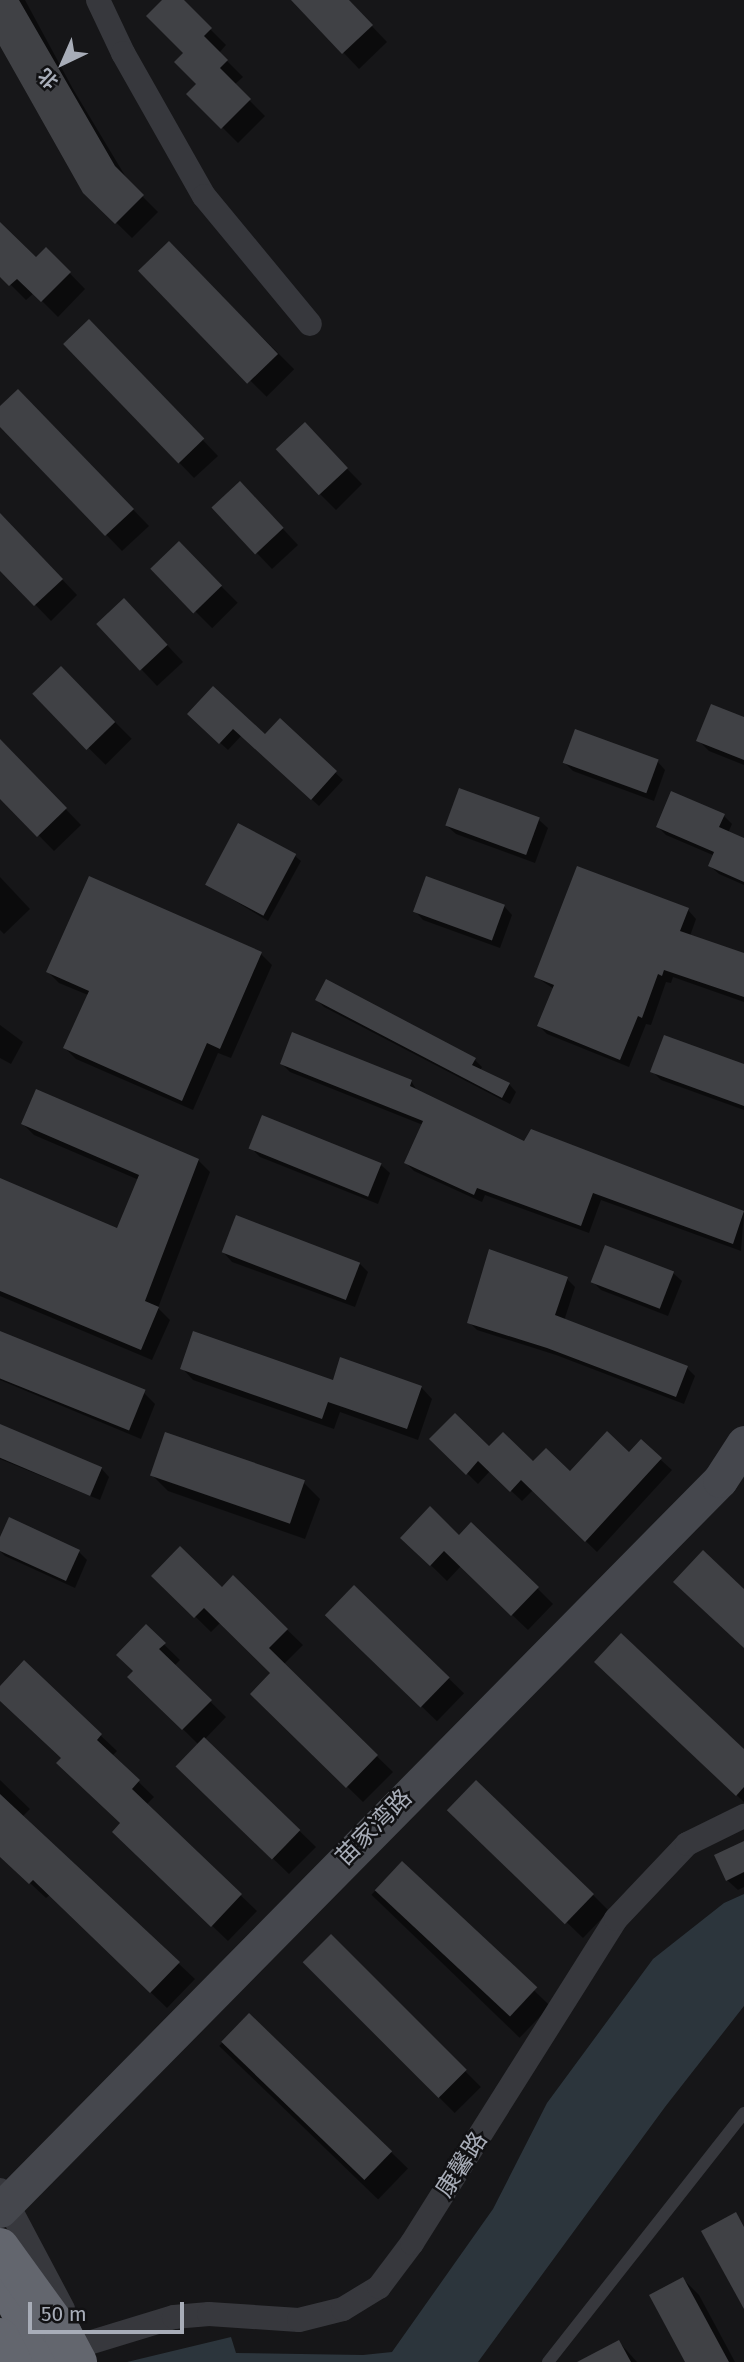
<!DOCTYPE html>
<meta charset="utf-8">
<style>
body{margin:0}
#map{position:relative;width:744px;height:2362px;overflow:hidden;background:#161618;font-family:"Fira Sans","Noto Sans SC",sans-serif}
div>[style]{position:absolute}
.water>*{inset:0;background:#2c353c}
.shadow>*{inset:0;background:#0007;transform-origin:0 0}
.building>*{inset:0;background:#404145;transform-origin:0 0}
.lane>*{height:12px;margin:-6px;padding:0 6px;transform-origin:6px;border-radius:6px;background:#37383d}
.street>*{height:24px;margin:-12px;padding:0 12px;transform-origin:12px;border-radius:12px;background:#37383d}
.secondary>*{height:35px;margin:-17.5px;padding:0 17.5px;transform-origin:17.5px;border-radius:17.5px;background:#45474d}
.highway>*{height:38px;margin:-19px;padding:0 19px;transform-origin:19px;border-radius:19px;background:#63666e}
.highway-bridge>*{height:38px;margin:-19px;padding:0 19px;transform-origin:19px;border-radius:19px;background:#63666e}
span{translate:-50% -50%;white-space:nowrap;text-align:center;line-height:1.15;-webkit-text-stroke:5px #111113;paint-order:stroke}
.street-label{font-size:24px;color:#a8adb8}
.north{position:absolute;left:28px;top:28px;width:70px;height:70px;-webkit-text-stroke:5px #111113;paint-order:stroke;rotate:224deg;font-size:19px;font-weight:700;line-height:28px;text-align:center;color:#a8adb8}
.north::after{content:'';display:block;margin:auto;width:24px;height:32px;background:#a8adb8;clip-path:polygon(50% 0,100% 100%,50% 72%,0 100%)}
.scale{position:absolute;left:28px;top:2302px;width:156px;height:32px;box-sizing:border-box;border:4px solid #a8adb8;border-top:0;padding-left:9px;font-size:21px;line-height:24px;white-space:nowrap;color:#a8adb8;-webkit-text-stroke:5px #111113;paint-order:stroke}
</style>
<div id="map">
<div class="water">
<div style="clip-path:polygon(744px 1894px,744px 2006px,665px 2107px,478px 2362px,127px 2362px,231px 2337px,236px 2353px,363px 2355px,392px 2352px,493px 2209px,547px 2103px,653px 1959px,724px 1903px)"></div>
</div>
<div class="shadow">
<div style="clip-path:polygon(0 0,25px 0,73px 89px,130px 184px,158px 212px,132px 238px,85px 192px,25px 90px,0 44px)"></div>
<div style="clip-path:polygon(164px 0,181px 0,226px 45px,219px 53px,243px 77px,234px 85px,265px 116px,238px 143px,189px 94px,198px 84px)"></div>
<div style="clip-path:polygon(294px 0,347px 0,387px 42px,359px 69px)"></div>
<div style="clip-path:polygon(0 224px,36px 259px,46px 249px,85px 289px,58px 317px,34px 293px,26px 300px,0 274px)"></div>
<div style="left:169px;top:244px;width:177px;height:39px;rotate:45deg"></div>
<div style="clip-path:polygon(105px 337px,218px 456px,194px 478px,65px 344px)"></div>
<div style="clip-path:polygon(34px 407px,149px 526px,122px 551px,0 425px,0 409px)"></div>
<div style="clip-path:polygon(320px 441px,362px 484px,336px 510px,320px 494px)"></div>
<div style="clip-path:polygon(256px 500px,298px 545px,272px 569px,214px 508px)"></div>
<div style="clip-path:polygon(0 514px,77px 595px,51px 621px,0 568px)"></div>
<div style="left:179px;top:544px;width:83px;height:36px;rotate:45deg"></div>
<div style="clip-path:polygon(140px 616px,183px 662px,157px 686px,99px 624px)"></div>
<div style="left:61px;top:668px;width:100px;height:37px;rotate:45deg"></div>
<div style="clip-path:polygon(189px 714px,265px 736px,280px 720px,343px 780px,319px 806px,242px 735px,228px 750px)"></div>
<div style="clip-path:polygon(744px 719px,744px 765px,709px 751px,698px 740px)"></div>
<div style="clip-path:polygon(0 741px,81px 825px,54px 851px,0 796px)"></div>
<div style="clip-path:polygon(657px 761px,665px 770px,654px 801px,573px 771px,565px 763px)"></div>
<div style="clip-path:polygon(724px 816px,732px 824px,728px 833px,744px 840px,744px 885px,719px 874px,710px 866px,715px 856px,666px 835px,658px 827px)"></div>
<div style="clip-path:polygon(539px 820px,548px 828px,535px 863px,456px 834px,447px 826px)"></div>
<div style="clip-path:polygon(295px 856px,301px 861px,268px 921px,207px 884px)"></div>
<div style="clip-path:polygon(0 877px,30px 909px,4px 934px,0 930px)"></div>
<div style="clip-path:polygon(504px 906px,512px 915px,500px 948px,423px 920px,415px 911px)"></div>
<div style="clip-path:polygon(688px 910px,696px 919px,690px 936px,744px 955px,744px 1002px,673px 977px,671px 983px,666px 982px,651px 1025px,646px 1024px,629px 1067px,547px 1034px,539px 1026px,554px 989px,536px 977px)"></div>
<div style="clip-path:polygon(261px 954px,272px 965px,231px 1058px,218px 1053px,193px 1110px,76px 1059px,65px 1048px,88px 995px,59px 983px,48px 972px)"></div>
<div style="clip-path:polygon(317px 1000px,475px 1060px,482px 1067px,480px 1071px,509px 1084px,516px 1092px,510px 1104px,324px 1007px)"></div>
<div style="clip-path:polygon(0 1025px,23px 1042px,11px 1064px,0 1058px)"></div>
<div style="clip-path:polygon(282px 1064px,411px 1081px,418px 1092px,525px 1143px,531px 1131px,744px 1212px,741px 1251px,601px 1200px,589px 1233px,485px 1195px,482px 1202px,414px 1171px,406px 1163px,423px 1125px,290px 1072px)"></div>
<div style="clip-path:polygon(744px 1066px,744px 1110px,661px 1080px,652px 1071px)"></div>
<div style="clip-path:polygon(263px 1118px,381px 1165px,390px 1173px,378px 1204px,260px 1157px,251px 1148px)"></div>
<div style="clip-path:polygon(23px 1124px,198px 1160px,210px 1172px,158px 1308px,170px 1320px,152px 1360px,0 1296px,0 1180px,118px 1230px,139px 1180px,34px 1135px)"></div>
<div style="clip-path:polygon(224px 1253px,359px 1263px,368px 1272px,355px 1307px,232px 1262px)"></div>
<div style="clip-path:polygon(673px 1273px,682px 1281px,668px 1316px,601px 1290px,593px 1282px)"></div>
<div style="clip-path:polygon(567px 1279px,575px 1287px,564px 1321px,687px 1368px,695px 1376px,684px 1404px,556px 1355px,477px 1330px,469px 1322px)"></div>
<div style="clip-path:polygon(0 1333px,144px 1393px,155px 1404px,141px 1439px,0 1380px)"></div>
<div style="clip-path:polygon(182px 1368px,421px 1387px,432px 1399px,418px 1440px,340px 1412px,334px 1429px,193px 1380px)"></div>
<div style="clip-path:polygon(0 1426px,101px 1468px,109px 1477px,100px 1500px,0 1459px)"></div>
<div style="clip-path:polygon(432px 1439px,489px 1448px,570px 1473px,629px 1455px,641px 1442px,672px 1470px,597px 1552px,533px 1490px,522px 1501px,490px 1471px,478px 1484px)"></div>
<div style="clip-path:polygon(152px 1475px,304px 1483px,320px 1499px,305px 1539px,168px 1491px)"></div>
<div style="clip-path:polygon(402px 1537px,459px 1537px,537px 1588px,553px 1604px,528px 1630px,461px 1566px,447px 1581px)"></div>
<div style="clip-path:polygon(0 1541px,79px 1552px,87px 1560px,75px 1588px,5px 1556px,0 1551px)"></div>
<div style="clip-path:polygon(154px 1576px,222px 1589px,233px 1578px,303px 1645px,283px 1665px,393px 1772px,363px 1802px,252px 1694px,273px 1673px,221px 1622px,211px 1632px)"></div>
<div style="left:354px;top:1587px;width:153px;height:39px;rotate:44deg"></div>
<div style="clip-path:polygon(146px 1627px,180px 1660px,174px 1666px,226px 1717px,205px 1739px,316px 1847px,289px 1874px,178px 1767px,199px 1745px,130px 1677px,135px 1672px)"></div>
<div style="clip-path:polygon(24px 1663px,117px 1751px,112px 1756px,154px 1797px,146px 1805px,257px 1911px,228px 1941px,130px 1847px,122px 1824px,63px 1758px,0 1698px,0 1689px)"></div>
<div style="clip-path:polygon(612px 1677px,744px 1751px,744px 1802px)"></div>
<div style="clip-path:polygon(0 1780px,30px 1809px,22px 1817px,195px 1979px,167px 2008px,50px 1895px,46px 1898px,0 1855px)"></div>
<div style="clip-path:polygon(466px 1825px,593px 1895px,609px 1911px,583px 1938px)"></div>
<div style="clip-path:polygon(744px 1843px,744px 1887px,738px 1890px,727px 1880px)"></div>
<div style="left:402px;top:1863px;width:206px;height:44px;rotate:44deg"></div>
<div style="left:331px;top:1937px;width:212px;height:37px;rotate:45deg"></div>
<div style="left:249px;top:2015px;width:221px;height:43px;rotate:44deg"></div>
<div style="clip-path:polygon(683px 2279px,699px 2295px,735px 2362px,687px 2362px)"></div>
<div style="clip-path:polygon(619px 2342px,637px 2362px,588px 2362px)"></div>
</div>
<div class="building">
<div style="clip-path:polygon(0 0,19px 0,115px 166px,144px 195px,115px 224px,83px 193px,0 46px)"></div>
<div style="clip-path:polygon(162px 0,184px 0,212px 28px,204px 36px,228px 60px,220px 68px,251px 99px,221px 129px,186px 94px,196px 84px,174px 62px,183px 53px,146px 16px)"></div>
<div style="clip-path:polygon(291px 0,349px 0,373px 25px,342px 54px)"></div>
<div style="clip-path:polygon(0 222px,36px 257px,46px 247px,71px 272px,41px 302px,17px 279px,9px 286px,0 277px)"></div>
<div style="left:169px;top:241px;width:157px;height:43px;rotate:46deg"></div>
<div style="left:89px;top:319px;width:166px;height:36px;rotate:46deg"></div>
<div style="clip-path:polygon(18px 389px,134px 509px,105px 536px,0 427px,0 406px)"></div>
<div style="left:305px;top:422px;width:63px;height:40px;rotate:47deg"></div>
<div style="left:240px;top:481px;width:64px;height:39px;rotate:47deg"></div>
<div style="clip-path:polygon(0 513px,63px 579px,34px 606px,0 571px)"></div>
<div style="left:179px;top:541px;width:62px;height:40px;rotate:46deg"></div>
<div style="left:124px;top:598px;width:64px;height:38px;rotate:47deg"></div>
<div style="left:61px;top:666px;width:78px;height:40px;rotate:46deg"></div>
<div style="clip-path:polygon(213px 686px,265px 734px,280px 718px,337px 771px,311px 800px,233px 729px,219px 744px,187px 714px)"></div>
<div style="clip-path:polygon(711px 704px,744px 717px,744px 760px,696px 741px)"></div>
<div style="left:575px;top:729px;width:89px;height:36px;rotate:20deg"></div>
<div style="clip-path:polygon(0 739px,67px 808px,37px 837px,0 799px)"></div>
<div style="left:459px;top:788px;width:86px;height:40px;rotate:20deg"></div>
<div style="clip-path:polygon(671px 791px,725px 814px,719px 827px,744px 838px,744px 882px,708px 866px,714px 852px,656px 827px)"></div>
<div style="left:238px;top:823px;width:66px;height:70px;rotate:28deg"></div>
<div style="clip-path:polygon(577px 866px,689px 908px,680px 931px,744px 953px,744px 997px,664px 970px,662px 976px,658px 974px,642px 1018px,638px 1016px,620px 1060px,537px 1026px,554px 985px,534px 977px)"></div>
<div style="clip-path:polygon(89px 876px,262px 952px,220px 1049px,207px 1043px,182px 1101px,63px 1048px,89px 991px,46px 972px)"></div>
<div style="left:426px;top:876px;width:84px;height:38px;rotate:20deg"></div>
<div style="clip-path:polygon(326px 979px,476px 1058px,472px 1065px,510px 1083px,502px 1098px,315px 1000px)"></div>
<div style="clip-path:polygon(292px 1032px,412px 1080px,410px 1086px,524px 1141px,531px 1129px,744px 1211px,733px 1244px,593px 1193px,581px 1226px,477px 1188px,474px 1195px,404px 1163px,423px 1121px,280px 1064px)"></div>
<div style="clip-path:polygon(664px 1035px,744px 1064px,744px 1106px,650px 1072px)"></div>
<div style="clip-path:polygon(36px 1089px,199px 1159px,145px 1301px,159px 1307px,141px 1350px,0 1291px,0 1178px,117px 1228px,139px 1175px,21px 1124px)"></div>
<div style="left:262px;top:1115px;width:129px;height:36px;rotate:22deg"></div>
<div style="left:236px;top:1215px;width:133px;height:40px;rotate:21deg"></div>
<div style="left:605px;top:1245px;width:74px;height:40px;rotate:21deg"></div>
<div style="clip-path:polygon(489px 1249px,568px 1277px,555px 1315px,688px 1366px,676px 1397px,547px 1348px,467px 1323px)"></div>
<div style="left:0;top:1331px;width:157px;height:44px;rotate:22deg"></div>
<div style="clip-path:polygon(193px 1331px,333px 1380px,340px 1357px,422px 1386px,407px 1429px,328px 1402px,322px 1419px,180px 1369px)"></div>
<div style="clip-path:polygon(455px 1413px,489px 1446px,503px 1432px,533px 1461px,546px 1448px,570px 1471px,607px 1431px,629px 1452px,641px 1439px,662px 1458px,585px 1542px,521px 1480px,510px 1492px,478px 1461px,466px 1475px,429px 1439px)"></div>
<div style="left:0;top:1424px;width:111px;height:31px;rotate:23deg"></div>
<div style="left:165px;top:1432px;width:148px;height:46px;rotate:19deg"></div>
<div style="clip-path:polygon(430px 1506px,459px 1535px,471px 1522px,539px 1587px,511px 1616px,444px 1551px,430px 1566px,400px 1538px)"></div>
<div style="clip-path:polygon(9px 1517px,80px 1550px,66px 1581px,0 1551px,0 1537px)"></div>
<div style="clip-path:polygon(180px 1546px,222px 1587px,233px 1575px,288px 1629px,269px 1648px,378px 1755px,346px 1788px,250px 1694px,270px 1673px,204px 1608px,194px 1618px,151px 1576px)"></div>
<div style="clip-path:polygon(703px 1550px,744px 1589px,744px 1648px,673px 1582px)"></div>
<div style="left:354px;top:1585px;width:133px;height:42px;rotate:44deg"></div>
<div style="clip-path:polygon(146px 1624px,166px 1643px,159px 1649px,212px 1700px,182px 1730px,127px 1677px,133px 1671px,116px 1655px)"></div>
<div style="clip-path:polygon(621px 1633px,744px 1749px,744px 1787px,736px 1796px,594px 1662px)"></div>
<div style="clip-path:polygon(24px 1660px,102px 1734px,97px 1740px,140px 1780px,132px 1789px,242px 1894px,211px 1927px,112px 1832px,120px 1823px,56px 1763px,61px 1758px,0 1701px,0 1686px)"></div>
<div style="left:204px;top:1737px;width:134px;height:41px;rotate:44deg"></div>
<div style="left:476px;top:1780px;width:164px;height:42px;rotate:44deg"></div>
<div style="clip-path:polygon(0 1794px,180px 1962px,150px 1993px,33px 1880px,29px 1884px,0 1857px)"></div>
<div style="clip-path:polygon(744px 1841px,744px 1872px,726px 1881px,714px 1855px)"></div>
<div style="left:402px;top:1861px;width:185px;height:40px;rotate:43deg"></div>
<div style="left:331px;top:1934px;width:192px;height:40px;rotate:45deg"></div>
<div style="left:249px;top:2013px;width:199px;height:40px;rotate:44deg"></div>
<div style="clip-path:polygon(736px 2212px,744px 2227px,744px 2309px,701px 2231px)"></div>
<div style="clip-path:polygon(683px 2277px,729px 2362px,685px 2362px,649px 2295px)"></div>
<div style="clip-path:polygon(619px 2340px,631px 2362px,577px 2362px)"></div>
</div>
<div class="lane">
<div style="left:548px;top:2362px;width:317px;rotate:-51.8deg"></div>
</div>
<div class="street">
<div style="left:98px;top:0;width:59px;rotate:64.7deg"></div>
<div style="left:123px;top:53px;width:164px;rotate:60.5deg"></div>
<div style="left:204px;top:196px;width:166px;rotate:50.4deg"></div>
<div style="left:0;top:2190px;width:135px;rotate:62.1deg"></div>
<div style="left:82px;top:2345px;width:96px;rotate:-16.9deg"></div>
<div style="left:174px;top:2317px;width:35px;rotate:-5deg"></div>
<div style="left:209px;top:2314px;width:90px;rotate:3.8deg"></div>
<div style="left:299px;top:2320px;width:45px;rotate:-14deg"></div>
<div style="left:343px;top:2309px;width:42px;rotate:-31.4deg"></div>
<div style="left:379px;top:2287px;width:55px;rotate:-53.1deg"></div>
<div style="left:412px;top:2243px;width:383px;rotate:-57.8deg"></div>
<div style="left:616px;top:1919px;width:103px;rotate:-46.6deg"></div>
<div style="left:687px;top:1844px;width:64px;rotate:-26.2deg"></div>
</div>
<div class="secondary">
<div style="left:0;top:2210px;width:1025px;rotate:-45.4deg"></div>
<div style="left:720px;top:1480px;width:44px;rotate:-57deg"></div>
</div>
<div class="highway">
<div style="left:0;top:2274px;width:100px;rotate:61.9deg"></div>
<div style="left:0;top:2337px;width:28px;rotate:63deg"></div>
</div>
<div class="highway-bridge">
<div style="left:0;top:2247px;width:107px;rotate:54.1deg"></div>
<div style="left:63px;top:2334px;width:32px;rotate:62deg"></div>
</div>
<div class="street-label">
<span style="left:374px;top:1828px;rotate:-45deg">苗家湾路</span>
<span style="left:462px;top:2165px;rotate:-57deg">康馨路</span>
</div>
<div class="north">北</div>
<div class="scale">50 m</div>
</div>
